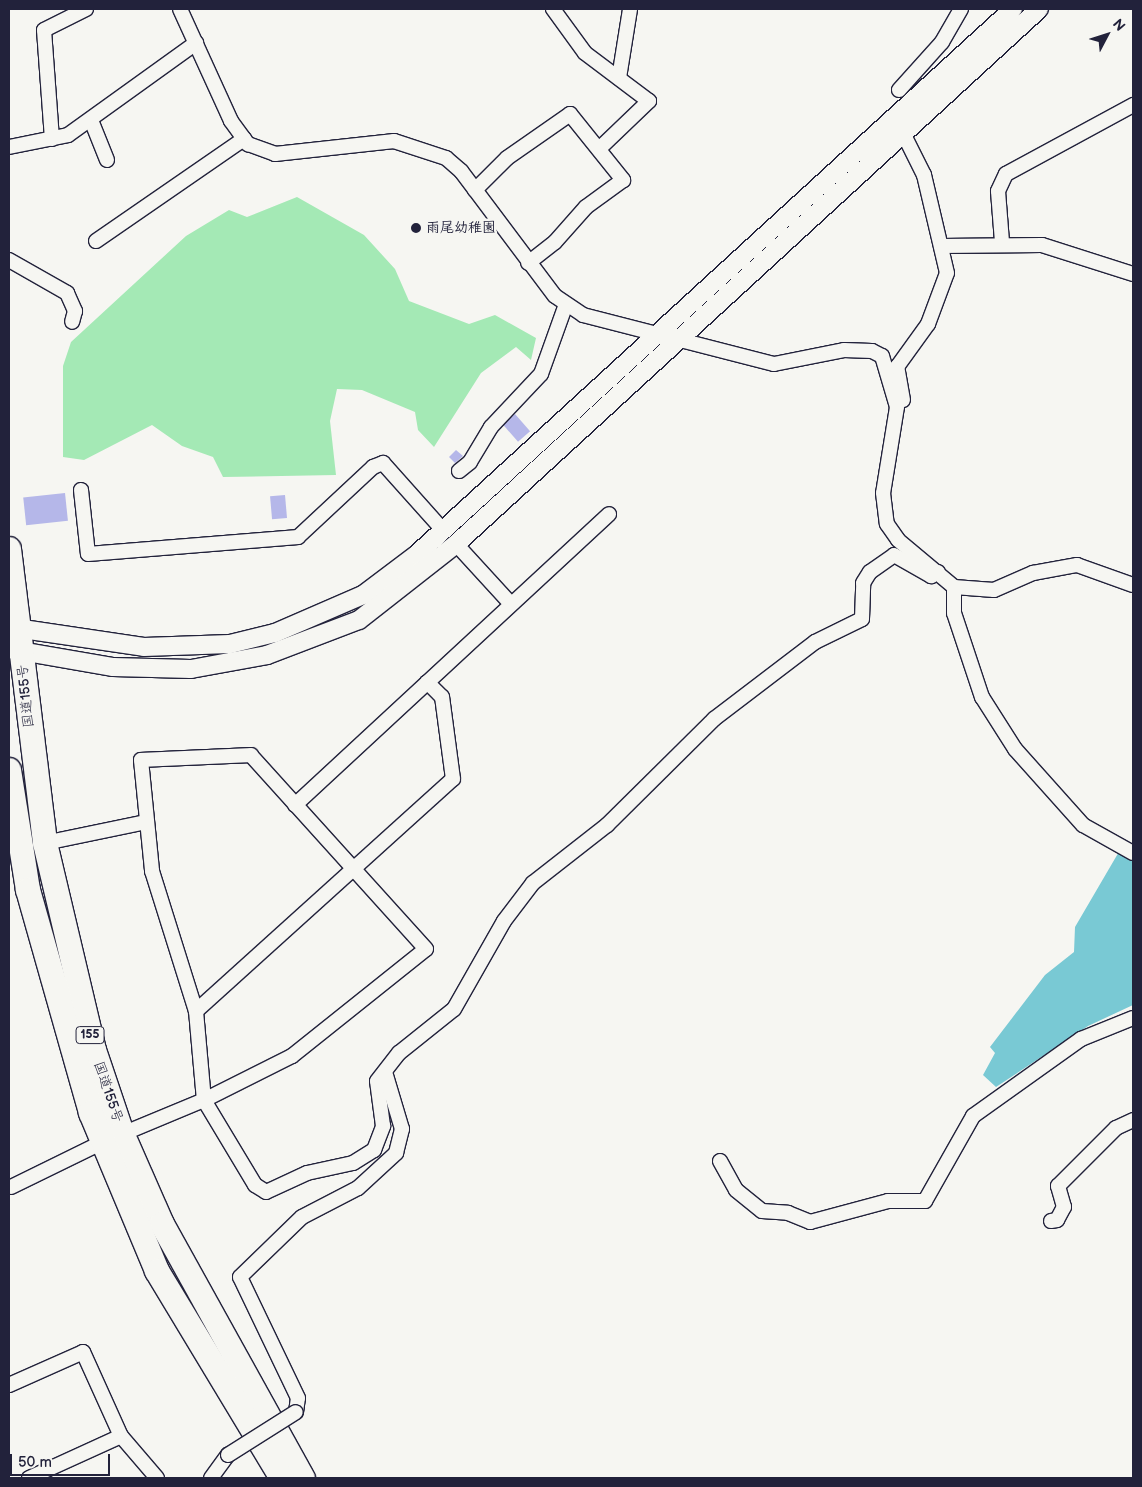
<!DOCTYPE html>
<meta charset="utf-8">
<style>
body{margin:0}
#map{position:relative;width:1142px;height:1487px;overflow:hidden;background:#f6f6f2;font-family:"Balsamiq Sans","Klee One",sans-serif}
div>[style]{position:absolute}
.green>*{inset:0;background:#a4e9b5}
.water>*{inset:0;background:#79c9d4}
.building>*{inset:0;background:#b5b7e9;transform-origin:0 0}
.roads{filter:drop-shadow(1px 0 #22223b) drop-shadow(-1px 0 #22223b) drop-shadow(0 1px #22223b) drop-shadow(0 -1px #22223b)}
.minor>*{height:14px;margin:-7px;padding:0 7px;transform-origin:7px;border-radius:7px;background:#f6f6f2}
.tertiary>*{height:18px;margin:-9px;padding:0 9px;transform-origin:9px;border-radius:9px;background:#f6f6f2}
.trunk>*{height:24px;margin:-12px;padding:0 12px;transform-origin:12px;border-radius:12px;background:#f6f6f2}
.bridges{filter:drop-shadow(1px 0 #22223b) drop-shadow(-1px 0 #22223b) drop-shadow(0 1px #22223b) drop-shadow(0 -1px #22223b)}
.minor-bridge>*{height:14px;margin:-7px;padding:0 7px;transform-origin:7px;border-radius:7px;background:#f6f6f2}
.dots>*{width:14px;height:14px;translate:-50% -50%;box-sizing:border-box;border:2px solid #f6f6f2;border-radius:50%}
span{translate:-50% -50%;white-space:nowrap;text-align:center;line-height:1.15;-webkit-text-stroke:5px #f6f6f2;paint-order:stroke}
.shield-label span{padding:1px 4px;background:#f6f6f2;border:1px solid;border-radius:4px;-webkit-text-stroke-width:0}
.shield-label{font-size:12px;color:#22223b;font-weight:700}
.poi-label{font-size:14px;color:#22223b;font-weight:700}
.left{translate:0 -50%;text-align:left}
.street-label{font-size:14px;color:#22223b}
.frame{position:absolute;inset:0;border:10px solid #22223b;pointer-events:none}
.north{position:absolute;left:1082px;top:10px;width:50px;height:50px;-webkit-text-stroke:4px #f6f6f2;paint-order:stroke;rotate:50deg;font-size:14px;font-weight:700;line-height:20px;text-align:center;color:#22223b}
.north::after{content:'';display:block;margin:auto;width:18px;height:22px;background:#22223b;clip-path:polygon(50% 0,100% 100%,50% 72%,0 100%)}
.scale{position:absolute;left:10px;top:1454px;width:100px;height:22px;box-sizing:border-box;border:2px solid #22223b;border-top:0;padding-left:6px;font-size:15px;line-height:18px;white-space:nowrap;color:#22223b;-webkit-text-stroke:4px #f6f6f2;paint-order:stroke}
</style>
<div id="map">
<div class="green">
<div style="clip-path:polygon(297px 197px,364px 235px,395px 269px,409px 301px,469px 324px,495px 315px,536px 338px,531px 360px,516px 347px,481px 373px,434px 447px,418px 430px,415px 412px,362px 390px,337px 389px,330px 421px,336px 475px,223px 477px,213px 457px,182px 446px,152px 425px,84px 460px,63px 457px,63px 366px,71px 342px,186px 236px,229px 210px,247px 217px)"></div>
</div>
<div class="water">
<div style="clip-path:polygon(1120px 850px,1133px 861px,1133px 1005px,1088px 1026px,996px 1087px,983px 1075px,995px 1053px,990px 1047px,1045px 975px,1074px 952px,1075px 927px)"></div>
</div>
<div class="building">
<div style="left:515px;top:414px;width:23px;height:16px;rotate:49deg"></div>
<div style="clip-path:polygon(456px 450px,463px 456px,455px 463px,449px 457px)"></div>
<div style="left:65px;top:493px;width:28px;height:42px;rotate:84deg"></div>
<div style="left:285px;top:495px;width:23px;height:15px;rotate:85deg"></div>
</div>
<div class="roads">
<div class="minor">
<div style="left:180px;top:9px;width:123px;rotate:65.5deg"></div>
<div style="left:231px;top:121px;width:29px;rotate:54deg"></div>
<div style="left:248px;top:144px;width:29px;rotate:20deg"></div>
<div style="left:275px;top:154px;width:120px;rotate:-6.2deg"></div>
<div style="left:394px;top:141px;width:55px;rotate:18.1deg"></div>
<div style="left:446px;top:158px;width:20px;rotate:41deg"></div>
<div style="left:461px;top:171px;width:156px;rotate:53.1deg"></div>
<div style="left:555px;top:296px;width:34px;rotate:34deg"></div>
<div style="left:583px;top:315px;width:197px;rotate:14.4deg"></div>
<div style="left:774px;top:364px;width:71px;rotate:-11.3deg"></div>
<div style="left:844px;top:350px;width:28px;rotate:2deg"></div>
<div style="left:872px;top:351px;width:11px;rotate:27deg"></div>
<div style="left:882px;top:356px;width:53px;rotate:73.6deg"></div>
<div style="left:897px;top:407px;width:87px;rotate:99.2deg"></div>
<div style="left:883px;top:493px;width:31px;rotate:83deg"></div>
<div style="left:887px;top:524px;width:19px;rotate:55deg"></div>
<div style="left:898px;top:540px;width:73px;rotate:40deg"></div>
<div style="left:954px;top:587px;width:40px;rotate:4.3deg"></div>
<div style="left:994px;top:590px;width:43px;rotate:-23.6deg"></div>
<div style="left:1033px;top:573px;width:45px;rotate:-10.3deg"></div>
<div style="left:1077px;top:565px;width:59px;rotate:19.7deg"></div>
<div style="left:553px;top:9px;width:54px;rotate:54deg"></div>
<div style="left:585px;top:53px;width:80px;rotate:36.9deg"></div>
<div style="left:649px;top:101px;width:69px;rotate:136.2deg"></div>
<div style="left:619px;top:78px;width:70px;rotate:-80.9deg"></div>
<div style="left:899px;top:90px;width:64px;rotate:-48.1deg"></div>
<div style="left:942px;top:42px;width:38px;rotate:-60deg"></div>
<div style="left:91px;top:120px;width:43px;rotate:68.2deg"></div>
<div style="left:52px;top:139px;width:109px;rotate:-94.2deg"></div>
<div style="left:44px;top:30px;width:47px;rotate:-26.6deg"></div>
<div style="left:9px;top:147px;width:60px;rotate:-11.5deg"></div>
<div style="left:68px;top:135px;width:158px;rotate:-35.7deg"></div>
<div style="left:475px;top:190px;width:45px;rotate:-45deg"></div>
<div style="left:507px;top:158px;width:77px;rotate:-34.9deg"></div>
<div style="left:570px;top:114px;width:85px;rotate:51.2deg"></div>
<div style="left:623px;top:180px;width:46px;rotate:143.9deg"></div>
<div style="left:586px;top:207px;width:47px;rotate:131.5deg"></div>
<div style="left:555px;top:242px;width:34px;rotate:142deg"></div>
<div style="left:96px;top:241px;width:180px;rotate:-34.6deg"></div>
<div style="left:1002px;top:242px;width:51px;rotate:-94.5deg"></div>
<div style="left:998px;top:191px;width:19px;rotate:-65deg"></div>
<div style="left:1006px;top:174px;width:145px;rotate:-28.5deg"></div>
<div style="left:941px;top:246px;width:101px;rotate:-0.6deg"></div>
<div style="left:1042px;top:245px;width:96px;rotate:17.7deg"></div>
<div style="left:9px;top:260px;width:67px;rotate:29.6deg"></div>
<div style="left:67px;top:293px;width:20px;rotate:66deg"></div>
<div style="left:75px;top:311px;width:11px;rotate:105deg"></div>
<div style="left:903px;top:400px;width:34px;rotate:-100deg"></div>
<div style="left:897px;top:367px;width:53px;rotate:-54.2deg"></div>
<div style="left:928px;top:324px;width:54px;rotate:-69.6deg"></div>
<div style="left:947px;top:273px;width:101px;rotate:-103.2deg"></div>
<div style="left:924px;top:175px;width:47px;rotate:-116.6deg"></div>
<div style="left:459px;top:471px;width:14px;rotate:-39deg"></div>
<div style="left:470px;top:462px;width:41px;rotate:-59deg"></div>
<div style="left:491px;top:427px;width:73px;rotate:-46.7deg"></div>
<div style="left:541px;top:374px;width:74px;rotate:-70.3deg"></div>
<div style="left:81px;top:490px;width:64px;rotate:83.8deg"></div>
<div style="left:88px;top:554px;width:211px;rotate:-4.6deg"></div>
<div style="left:298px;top:537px;width:103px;rotate:-43deg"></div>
<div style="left:373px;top:467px;width:11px;rotate:-22deg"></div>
<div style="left:383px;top:463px;width:90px;rotate:48.2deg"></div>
<div style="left:456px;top:544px;width:81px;rotate:47.5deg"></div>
<div style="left:954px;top:587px;width:26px;rotate:90deg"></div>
<div style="left:954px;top:613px;width:89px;rotate:71.6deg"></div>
<div style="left:982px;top:697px;width:62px;rotate:57.6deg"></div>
<div style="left:1015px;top:749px;width:102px;rotate:48.2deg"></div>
<div style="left:1083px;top:825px;width:57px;rotate:29.2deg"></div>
<div style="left:295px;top:805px;width:428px;rotate:-42.8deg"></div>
<div style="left:45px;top:843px;width:103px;rotate:-11.7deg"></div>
<div style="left:196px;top:1011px;width:346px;rotate:-42.1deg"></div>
<div style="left:453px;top:779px;width:83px;rotate:-97.6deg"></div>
<div style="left:442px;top:697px;width:21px;rotate:-135deg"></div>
<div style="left:720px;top:1161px;width:33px;rotate:61deg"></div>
<div style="left:736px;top:1190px;width:33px;rotate:39deg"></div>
<div style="left:762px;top:1211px;width:26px;rotate:4deg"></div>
<div style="left:788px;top:1213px;width:24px;rotate:22deg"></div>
<div style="left:810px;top:1222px;width:81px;rotate:-15.1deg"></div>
<div style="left:888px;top:1201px;width:37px"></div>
<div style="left:925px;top:1201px;width:98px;rotate:-60.5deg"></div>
<div style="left:973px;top:1116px;width:133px;rotate:-35.5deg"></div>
<div style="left:1081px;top:1039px;width:56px;rotate:-22deg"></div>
<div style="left:11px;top:1187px;width:102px;rotate:-26.1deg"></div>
<div style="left:103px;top:1142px;width:109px;rotate:-22.6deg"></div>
<div style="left:204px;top:1100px;width:98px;rotate:-26.6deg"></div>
<div style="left:292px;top:1056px;width:171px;rotate:-38.6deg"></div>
<div style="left:426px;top:949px;width:261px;rotate:-132.1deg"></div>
<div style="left:251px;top:755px;width:110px;rotate:177.4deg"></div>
<div style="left:141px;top:760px;width:112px;rotate:84.3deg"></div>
<div style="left:152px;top:871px;width:147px;rotate:72.6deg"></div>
<div style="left:196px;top:1011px;width:89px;rotate:84.9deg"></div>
<div style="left:204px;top:1100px;width:99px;rotate:59deg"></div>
<div style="left:255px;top:1185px;width:13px;rotate:32deg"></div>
<div style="left:266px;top:1192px;width:45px;rotate:-24.9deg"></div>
<div style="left:307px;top:1173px;width:47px;rotate:-12.3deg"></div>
<div style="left:353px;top:1163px;width:25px;rotate:-32deg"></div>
<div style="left:374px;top:1150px;width:26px;rotate:-69deg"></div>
<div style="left:383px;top:1126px;width:45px;rotate:-97.6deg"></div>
<div style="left:377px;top:1081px;width:36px;rotate:-52deg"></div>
<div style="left:399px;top:1053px;width:70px;rotate:-38.7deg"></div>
<div style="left:454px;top:1009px;width:101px;rotate:-60.4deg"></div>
<div style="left:504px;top:921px;width:48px;rotate:-52.7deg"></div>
<div style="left:533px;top:883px;width:94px;rotate:-38.1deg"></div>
<div style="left:607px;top:825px;width:151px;rotate:-44.7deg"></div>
<div style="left:714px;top:719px;width:127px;rotate:-37.3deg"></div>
<div style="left:815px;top:642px;width:52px;rotate:-26.1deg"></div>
<div style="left:862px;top:619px;width:36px;rotate:-88deg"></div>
<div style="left:863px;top:583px;width:13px;rotate:-58deg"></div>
<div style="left:870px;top:572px;width:29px;rotate:-35deg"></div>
<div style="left:894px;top:555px;width:43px;rotate:29.6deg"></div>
<div style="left:931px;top:576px;width:8px;rotate:-30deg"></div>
<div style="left:1051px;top:1221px;width:6px;rotate:-9deg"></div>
<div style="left:1057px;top:1220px;width:15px;rotate:-62deg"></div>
<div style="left:1064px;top:1207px;width:22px;rotate:-106deg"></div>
<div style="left:1058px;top:1186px;width:82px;rotate:-45deg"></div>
<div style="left:1116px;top:1128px;width:19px;rotate:-25deg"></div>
<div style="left:9px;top:1385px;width:81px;rotate:-24deg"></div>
<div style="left:83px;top:1352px;width:92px;rotate:65.7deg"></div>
<div style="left:121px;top:1436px;width:55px;rotate:49.4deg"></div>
<div style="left:296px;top:1412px;width:14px;rotate:-82deg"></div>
<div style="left:298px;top:1398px;width:134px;rotate:-115.6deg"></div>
<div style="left:240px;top:1277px;width:86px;rotate:-44.1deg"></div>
<div style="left:302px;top:1217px;width:63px;rotate:-27.4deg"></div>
<div style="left:358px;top:1188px;width:52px;rotate:-42.6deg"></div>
<div style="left:396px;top:1153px;width:25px;rotate:-76deg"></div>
<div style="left:402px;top:1129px;width:59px;rotate:-106.6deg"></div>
<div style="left:29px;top:1478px;width:101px;rotate:-24.5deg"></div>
<div style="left:211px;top:1478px;width:29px;rotate:-54deg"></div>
</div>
<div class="tertiary">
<div style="left:9px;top:627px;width:136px;rotate:8.4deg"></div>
<div style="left:144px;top:647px;width:86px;rotate:-2deg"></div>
<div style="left:230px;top:644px;width:46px;rotate:-13.7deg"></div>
<div style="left:275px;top:633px;width:96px;rotate:-23.4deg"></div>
<div style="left:363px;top:595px;width:66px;rotate:-37deg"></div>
<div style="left:416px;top:555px;width:809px;rotate:-42.45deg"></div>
<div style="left:9px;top:649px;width:106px;rotate:9.8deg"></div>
<div style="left:113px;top:667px;width:78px;rotate:1.5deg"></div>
<div style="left:191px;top:669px;width:77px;rotate:-10.4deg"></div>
<div style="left:267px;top:655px;width:98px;rotate:-20.8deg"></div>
<div style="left:359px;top:620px;width:123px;rotate:-38.1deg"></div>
<div style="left:456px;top:544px;width:791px;rotate:-42.54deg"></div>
</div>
<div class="trunk">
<div style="left:9px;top:549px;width:296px;rotate:83deg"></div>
<div style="left:45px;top:843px;width:213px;rotate:76.7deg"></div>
<div style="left:94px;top:1050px;width:88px;rotate:71.4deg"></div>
<div style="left:122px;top:1133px;width:99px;rotate:66.3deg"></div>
<div style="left:162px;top:1224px;width:291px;rotate:61deg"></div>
<div style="left:9px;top:770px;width:121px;rotate:81deg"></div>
<div style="left:28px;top:890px;width:232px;rotate:74.2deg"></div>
<div style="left:91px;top:1113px;width:171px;rotate:67.3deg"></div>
<div style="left:157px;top:1271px;width:242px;rotate:58.9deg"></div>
</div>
</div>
<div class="bridges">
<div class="minor-bridge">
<div style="left:228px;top:1455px;width:80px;rotate:-32.3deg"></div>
</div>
</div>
<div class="dots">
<div style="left:416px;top:228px;background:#22223b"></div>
</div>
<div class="shield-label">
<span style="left:90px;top:1035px">155</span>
</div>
<div class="poi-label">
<span class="left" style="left:426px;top:228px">雨尾幼稚園</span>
</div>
<div class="street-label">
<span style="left:26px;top:696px;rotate:-96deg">国道155号</span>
<span style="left:108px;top:1092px;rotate:71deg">国道155号</span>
</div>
<div class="frame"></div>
<div class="north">N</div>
<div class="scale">50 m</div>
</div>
